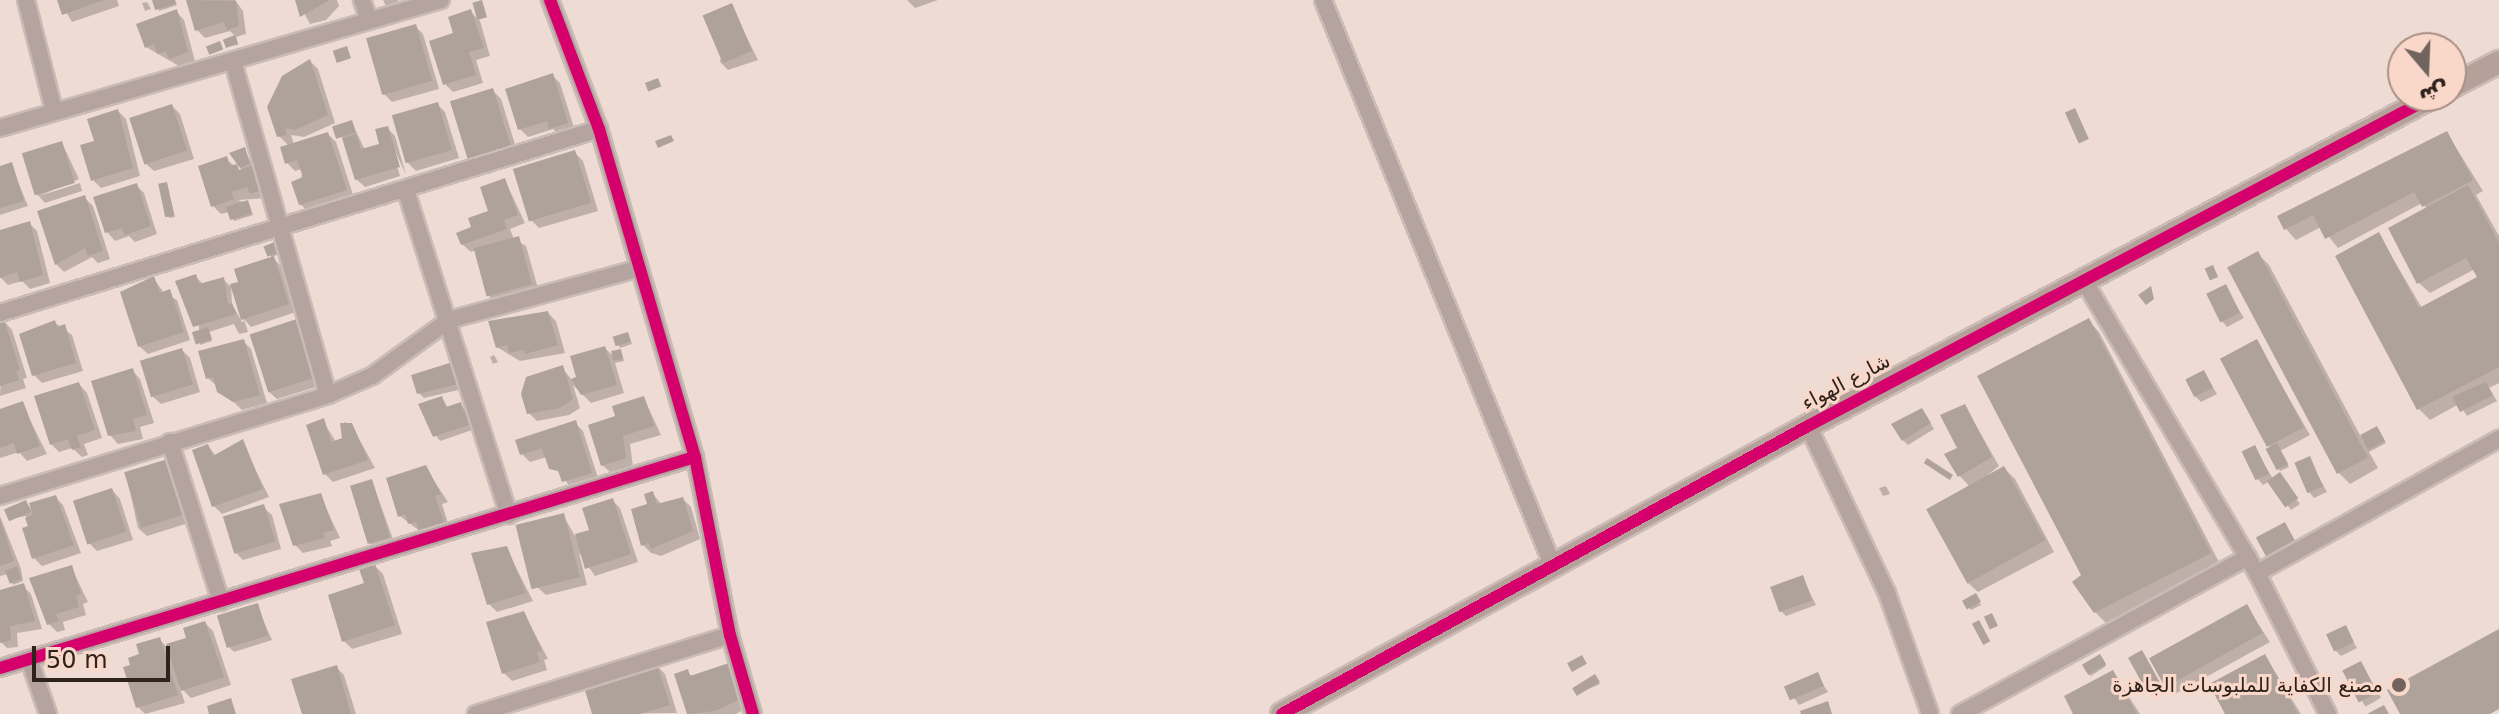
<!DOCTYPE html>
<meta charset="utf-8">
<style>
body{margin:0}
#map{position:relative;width:2499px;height:714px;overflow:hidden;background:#eedcd4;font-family:"DejaVu Sans",Vazirmatn,sans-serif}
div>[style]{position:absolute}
.shadow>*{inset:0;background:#0003;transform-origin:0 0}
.building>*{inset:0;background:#afa29b;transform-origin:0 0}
.roads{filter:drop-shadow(2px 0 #cabbb6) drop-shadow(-2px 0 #cabbb6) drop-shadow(0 2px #cabbb6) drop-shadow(0 -2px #cabbb6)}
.street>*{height:16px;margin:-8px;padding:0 8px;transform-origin:8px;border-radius:8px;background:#b4a39e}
.secondary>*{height:22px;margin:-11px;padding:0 11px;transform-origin:11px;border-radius:11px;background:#b5a19a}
.cycleway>*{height:12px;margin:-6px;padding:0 6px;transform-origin:6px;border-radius:6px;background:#d6006c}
.dots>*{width:22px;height:22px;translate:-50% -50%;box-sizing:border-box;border:4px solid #f9d8ca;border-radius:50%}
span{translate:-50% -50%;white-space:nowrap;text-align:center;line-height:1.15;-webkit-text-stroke:6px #f9d8ca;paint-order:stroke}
.street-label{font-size:20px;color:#2e221d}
.poi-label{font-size:20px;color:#2e221d}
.right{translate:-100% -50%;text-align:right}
.north{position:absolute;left:2387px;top:32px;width:80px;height:80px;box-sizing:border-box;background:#f9d8ca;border:2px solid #a88f85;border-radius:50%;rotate:161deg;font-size:22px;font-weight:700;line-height:32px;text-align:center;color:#2e221d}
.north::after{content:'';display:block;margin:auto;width:28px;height:36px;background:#71635d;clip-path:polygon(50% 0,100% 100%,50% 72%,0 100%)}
.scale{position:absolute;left:32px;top:646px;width:138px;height:36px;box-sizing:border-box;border:4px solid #2e221d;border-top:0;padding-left:10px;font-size:24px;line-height:28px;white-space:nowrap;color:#2e221d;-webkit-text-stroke:6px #f9d8ca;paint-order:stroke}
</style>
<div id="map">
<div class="shadow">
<div style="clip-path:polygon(59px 0,117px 0,119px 6px,72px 22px)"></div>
<div style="clip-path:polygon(154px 0,175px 0,177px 5px,159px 11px)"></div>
<div style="clip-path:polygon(188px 0,235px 0,243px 11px,246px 34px,236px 37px,238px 45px,227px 46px,225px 40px,236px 37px,230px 31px,205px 38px,197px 30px)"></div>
<div style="clip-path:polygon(297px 0,337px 0,339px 6px,326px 20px,310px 24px)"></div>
<div style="clip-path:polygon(383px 0,398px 0,399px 1px,386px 6px)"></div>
<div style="clip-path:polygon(907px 0,938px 0,915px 8px)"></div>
<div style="clip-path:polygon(147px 2px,151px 9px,145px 11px,142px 3px)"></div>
<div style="clip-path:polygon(731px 6px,758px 60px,728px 70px,720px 62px)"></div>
<div style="clip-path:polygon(176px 11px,184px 20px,195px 61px,179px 66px,146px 47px)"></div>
<div style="clip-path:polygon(470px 11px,480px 21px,490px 56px,476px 60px,483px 83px,453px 92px,445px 84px,456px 35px)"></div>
<div style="clip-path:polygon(415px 26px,423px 34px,439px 89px,392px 102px,384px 94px)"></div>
<div style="clip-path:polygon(310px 61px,318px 69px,335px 123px,304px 137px,291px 135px,294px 145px,328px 134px,336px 142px,354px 198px,309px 212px,300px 204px,302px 169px,295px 171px,287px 163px,289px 146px,279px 136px)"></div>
<div style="clip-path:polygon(552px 75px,560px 83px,575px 131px,559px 136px,553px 129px,528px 137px,520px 129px)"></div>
<div style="clip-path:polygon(493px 91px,501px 99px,518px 154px,478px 166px,469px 158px)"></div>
<div style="clip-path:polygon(437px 104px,445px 112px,459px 158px,416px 171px,408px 163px)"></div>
<div style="clip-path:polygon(172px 106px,180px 114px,194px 159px,154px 171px,145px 163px)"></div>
<div style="clip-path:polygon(118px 111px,126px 119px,140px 176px,101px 188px,93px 180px,96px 142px)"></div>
<div style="clip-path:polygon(353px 125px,365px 150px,381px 145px,387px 128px,395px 136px,406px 175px,388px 135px,400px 176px,365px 187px,356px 179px,344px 138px,338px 137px)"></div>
<div style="clip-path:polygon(2447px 133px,2483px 191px,2476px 195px,2499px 236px,2499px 383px,2489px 388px,2497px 401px,2467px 416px,2459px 404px,2430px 420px,2419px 409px,2379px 235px,2422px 308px,2480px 278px,2475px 269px,2430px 293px,2419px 283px,2427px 209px,2422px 203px,2338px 248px,2321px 227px,2296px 240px,2286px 229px)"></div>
<div style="clip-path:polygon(62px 143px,79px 179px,39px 196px,80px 183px,82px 191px,45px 203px,37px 194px,24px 155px)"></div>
<div style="clip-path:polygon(246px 152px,268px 198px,238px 200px,249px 204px,253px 215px,234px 221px,229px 212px,221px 214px,213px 206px,226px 159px,243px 173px,233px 154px)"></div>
<div style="clip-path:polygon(575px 153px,583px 161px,598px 211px,539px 228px,531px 220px)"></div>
<div style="clip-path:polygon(11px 165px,28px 206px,0 215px,0 168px)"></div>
<div style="clip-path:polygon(505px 180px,525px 223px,510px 229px,514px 239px,526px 246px,539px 292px,496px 303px,488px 295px,476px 250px,471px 252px,462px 244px,490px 212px)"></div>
<div style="clip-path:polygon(167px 184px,175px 217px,170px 218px,167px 216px)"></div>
<div style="clip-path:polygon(136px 185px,144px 193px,157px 234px,135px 242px,129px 236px,115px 241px,107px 232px,96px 198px)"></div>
<div style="clip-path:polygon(84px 197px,93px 206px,110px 259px,98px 263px,92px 257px,64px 272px,56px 264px)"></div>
<div style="clip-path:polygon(29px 223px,37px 231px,50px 283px,30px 289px,22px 281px,8px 285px,0 277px,0 232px)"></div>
<div style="clip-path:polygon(evenodd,266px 247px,286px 251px,272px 257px,281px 266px,296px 312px,251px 327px,244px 319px,248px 332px,239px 334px,234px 324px,209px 332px,212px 341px,200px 345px,196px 277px,204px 285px,223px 279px,230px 286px,240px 283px,272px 258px,266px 247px,231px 286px,244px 321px,242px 322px,232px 304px,231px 286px)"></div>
<div style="clip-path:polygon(2258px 254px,2269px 265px,2361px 437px,2379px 430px,2386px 443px,2369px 452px,2378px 468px,2350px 484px,2339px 473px)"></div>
<div style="clip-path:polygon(154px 279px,164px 293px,177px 300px,190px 340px,148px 354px,139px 346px)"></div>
<div style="clip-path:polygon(2225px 287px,2244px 318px,2227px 327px,2222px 321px)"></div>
<div style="clip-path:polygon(548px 313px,556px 321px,565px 353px,520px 361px,497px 347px)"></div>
<div style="clip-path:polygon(4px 321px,12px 330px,27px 378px,23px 379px,26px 388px,0 396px)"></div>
<div style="clip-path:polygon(2089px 321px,2099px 332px,2220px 564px,2106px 623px,2095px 612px)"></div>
<div style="clip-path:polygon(54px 322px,72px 335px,83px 371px,42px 383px,34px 375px)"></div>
<div style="clip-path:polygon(251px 335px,326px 384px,277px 399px,268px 391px)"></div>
<div style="clip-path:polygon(628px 335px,632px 344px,620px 348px,615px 339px)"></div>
<div style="clip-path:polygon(243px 341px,251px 349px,267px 403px,242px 410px,208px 378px)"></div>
<div style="clip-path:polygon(2257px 342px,2310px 435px,2280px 451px,2289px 467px,2280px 471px,2269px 445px)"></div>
<div style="clip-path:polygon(605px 348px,611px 354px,622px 353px,624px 361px,615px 363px,624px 393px,591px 403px,573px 385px,580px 408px,569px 415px,537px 421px,529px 413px,562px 368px,572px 380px,578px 379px)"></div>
<div style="clip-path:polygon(182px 350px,190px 358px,200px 392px,161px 404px,152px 396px)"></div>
<div style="clip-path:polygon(494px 355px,498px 362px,493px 364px,490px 357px)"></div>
<div style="clip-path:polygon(456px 363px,467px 388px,424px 398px,419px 393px)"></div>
<div style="clip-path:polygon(132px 370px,140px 379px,154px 423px,140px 427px,143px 439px,118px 444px,110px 435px)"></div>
<div style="clip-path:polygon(2204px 372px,2217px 394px,2201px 402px,2196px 397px)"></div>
<div style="clip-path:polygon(79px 384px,87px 393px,102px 438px,84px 444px,88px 455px,82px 457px,72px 448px,59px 452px,51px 444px)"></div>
<div style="clip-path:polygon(442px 398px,448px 408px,460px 404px,481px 427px,440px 441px,426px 422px)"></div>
<div style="clip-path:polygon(644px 398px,661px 435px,630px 444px,633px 466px,611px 473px,602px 465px,618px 417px)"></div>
<div style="clip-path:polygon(22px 404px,47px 454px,27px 461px,19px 452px,0 458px,0 411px)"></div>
<div style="clip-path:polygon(1965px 406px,1999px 466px,1984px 478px,2004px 468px,2015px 479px,2054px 552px,1978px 592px,1967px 582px,1969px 486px,1959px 475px)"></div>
<div style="clip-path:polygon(1926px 416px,1934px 429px,1908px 445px,1903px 440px)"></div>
<div style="clip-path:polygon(323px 421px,336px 442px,344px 440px,344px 422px,351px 424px,375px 468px,333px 482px,325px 474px)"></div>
<div style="clip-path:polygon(575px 423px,583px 431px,599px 481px,572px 489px,547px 457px,530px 462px,522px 454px)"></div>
<div style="clip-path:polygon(242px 442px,269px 497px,222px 514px,213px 505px,208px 446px,217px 457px)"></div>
<div style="clip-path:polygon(2254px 447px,2273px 479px,2281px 477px,2300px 504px,2291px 510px,2270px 481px,2263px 485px,2258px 479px)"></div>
<div style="clip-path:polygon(2309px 459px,2327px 492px,2314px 498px,2309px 492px)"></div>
<div style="clip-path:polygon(425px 467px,448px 502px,442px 504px,450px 530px,429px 538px,400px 516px)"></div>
<div style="clip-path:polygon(126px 474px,195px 521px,147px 536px,138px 528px)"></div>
<div style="clip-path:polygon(372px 481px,394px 542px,374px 547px,369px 542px)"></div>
<div style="clip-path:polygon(1886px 486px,1890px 494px,1883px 496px,1879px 488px)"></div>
<div style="clip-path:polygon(112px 490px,120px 499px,133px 540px,97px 551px,89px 543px)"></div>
<div style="clip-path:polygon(653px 494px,662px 505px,683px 499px,691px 507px,700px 539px,661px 556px,651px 553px,643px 545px)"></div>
<div style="clip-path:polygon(320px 495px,340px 538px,330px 541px,332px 546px,303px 553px,295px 545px)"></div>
<div style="clip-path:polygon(55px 497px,63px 505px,81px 553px,42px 566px,34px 558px,26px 516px,10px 519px,28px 505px,35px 514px)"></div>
<div style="clip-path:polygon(612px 500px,620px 508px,638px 562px,595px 576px,579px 553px,587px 585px,546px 595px,537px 587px,563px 515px,575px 536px,592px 531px)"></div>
<div style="clip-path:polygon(263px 507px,272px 515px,281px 549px,243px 560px,235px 552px)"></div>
<div style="clip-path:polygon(0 516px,21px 569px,23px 581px,13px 585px,8px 574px,0 576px)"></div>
<div style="clip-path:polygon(506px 548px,533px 601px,497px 612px,489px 604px)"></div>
<div style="clip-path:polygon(375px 566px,383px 574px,402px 634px,352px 649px,344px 641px)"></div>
<div style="clip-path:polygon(71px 567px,88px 602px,83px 604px,86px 615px,63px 622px,65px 630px,57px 632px,49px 624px)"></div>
<div style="clip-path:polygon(1802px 577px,1816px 605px,1786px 616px,1781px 611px)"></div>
<div style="clip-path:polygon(23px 586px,31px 594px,42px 629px,17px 633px,18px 647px,7px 648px,0 641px,0 592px)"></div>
<div style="clip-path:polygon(1977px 598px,1981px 605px,1971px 610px,1965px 601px)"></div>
<div style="clip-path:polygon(257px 606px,272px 640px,234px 652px,229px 647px)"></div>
<div style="clip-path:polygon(2247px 607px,2270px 642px,2175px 694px,2167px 686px)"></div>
<div style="clip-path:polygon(524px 613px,548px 659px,544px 660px,547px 670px,512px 681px,504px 673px)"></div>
<div style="clip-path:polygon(205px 623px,213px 631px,231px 685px,191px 698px,179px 686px,185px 703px,145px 714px,138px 707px,132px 666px,159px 639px,166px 646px,188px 639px)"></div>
<div style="clip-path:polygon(2345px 628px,2357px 648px,2341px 656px,2336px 651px)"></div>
<div style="left:2142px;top:653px;width:42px;height:13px;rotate:60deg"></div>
<div style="clip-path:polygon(2265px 656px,2301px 714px,2227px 714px)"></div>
<div style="clip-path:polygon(2102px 658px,2106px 666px,2091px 676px,2089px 674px)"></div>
<div style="left:2361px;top:663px;width:40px;height:18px;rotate:60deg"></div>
<div style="clip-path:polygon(657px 666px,665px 674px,677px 713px,594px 714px)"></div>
<div style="clip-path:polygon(729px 666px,737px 674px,748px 707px,736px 714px,689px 714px,676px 675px,687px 672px,693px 677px)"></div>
<div style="clip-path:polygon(336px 667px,344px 675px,356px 714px,304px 714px)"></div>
<div style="clip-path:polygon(2113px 672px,2140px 714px,2076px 714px)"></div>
<div style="clip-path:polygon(1817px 675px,1828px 692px,1799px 705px,1788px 689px)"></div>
<div style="clip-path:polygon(1597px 678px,1600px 684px,1577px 694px)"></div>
</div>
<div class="building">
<div style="clip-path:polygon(57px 0,104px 0,62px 15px)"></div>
<div style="clip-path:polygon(152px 0,175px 0,176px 4px,155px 10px)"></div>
<div style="clip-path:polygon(186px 0,236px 1px,239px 26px,227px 30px,224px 22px,195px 31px)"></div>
<div style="clip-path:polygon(295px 0,330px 0,300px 17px)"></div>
<div style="left:482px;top:0;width:18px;height:10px;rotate:74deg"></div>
<div style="left:732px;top:3px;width:52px;height:32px;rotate:67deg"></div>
<div style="clip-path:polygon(177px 9px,188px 52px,169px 59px,166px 51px,157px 54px,154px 44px,145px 48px,136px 24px)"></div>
<div style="clip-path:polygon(471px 9px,484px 48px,469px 52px,476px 75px,443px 85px,429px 41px,453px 33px,448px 17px)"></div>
<div style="left:416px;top:24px;width:59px;height:52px;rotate:74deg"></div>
<div style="left:235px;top:35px;width:9px;height:13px;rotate:69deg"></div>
<div style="left:220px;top:41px;width:9px;height:15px;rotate:69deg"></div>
<div style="left:347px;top:46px;width:13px;height:15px;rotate:72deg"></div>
<div style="clip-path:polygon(310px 59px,328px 115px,295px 130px,285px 128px,287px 135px,277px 137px,267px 107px,282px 76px)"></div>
<div style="clip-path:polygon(553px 73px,568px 123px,549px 129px,547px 121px,518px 130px,505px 89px)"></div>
<div style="left:658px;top:78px;width:9px;height:14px;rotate:69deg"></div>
<div style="left:493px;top:88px;width:61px;height:45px;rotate:73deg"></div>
<div style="left:438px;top:102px;width:50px;height:48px;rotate:74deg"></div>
<div style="left:172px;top:104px;width:49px;height:45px;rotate:72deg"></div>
<div style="left:2075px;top:108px;width:34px;height:11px;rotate:66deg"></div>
<div style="clip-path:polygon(118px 109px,133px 168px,91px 181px,80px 145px,94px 141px,87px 119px)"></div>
<div style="left:352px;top:120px;width:13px;height:21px;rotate:72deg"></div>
<div style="clip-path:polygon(388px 126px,400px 167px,355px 180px,342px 138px,356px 134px,361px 149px,379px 144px,375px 129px)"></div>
<div style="clip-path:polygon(2447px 131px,2473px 180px,2422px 207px,2414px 192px,2325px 239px,2313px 215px,2284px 230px,2277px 216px)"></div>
<div style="clip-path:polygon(328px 132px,347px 190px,299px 205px,291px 182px,303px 177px,297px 160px,285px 164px,280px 147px)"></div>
<div style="clip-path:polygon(671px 135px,674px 141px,658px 148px,655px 141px)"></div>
<div style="left:62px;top:141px;width:44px;height:42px;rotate:73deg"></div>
<div style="clip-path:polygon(245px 147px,250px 164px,240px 168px,229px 153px)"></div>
<div style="left:575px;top:150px;width:55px;height:65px;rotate:73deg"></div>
<div style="clip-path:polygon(227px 156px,230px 166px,237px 164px,239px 170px,253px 165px,261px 190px,250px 194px,247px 187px,231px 192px,234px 199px,211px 207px,198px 166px)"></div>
<div style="clip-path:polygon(12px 162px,24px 201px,0 208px,0 166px)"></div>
<div style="clip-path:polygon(505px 178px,518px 215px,504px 220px,507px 229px,461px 245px,456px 233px,471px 227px,468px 218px,488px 211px,480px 187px)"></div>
<div style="left:167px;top:182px;width:34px;height:9px;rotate:78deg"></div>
<div style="clip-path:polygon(137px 183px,151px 226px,125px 235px,122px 228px,105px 233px,93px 197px)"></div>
<div style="clip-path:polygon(2468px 185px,2499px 243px,2499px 367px,2417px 410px,2335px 256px,2379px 232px,2419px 308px,2477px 277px,2466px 258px,2417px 284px,2388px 228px)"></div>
<div style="clip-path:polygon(85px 195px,103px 251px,88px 256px,85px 248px,55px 265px,37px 211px)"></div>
<div style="left:248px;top:200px;width:14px;height:23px;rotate:73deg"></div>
<div style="clip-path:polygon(30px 221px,43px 275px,20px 282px,17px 272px,0 278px,0 230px)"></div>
<div style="left:519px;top:236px;width:50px;height:47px;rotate:75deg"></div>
<div style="left:282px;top:239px;width:11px;height:20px;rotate:68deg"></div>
<div style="left:2258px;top:251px;width:234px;height:35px;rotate:62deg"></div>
<div style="clip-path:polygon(274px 256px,289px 304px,241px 320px,230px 284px,238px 282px,234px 269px)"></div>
<div style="left:2213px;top:265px;width:13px;height:9px;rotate:67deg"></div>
<div style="clip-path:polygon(196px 274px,199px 284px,224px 277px,228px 304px,232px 303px,236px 314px,193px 327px,175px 281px)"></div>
<div style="clip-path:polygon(154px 276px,160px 293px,170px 289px,184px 332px,138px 347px,120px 292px)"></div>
<div style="left:2226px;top:284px;width:32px;height:22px;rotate:64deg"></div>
<div style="clip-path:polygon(2151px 286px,2154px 299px,2146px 305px,2138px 295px)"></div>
<div style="clip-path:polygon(548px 311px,558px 345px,525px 354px,524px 350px,509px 353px,507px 345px,496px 348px,488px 321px)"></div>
<div style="left:300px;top:318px;width:61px;height:53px;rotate:72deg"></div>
<div style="clip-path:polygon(2089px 318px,2211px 553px,2094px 613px,2072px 582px,2081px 575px,1977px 376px)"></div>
<div style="clip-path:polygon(4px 319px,20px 370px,16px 371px,19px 380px,0 386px,0 321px)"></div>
<div style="clip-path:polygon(55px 320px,57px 327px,65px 324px,76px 363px,32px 376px,19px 334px)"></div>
<div style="left:208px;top:327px;width:13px;height:17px;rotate:72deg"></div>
<div style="left:628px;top:332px;width:10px;height:16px;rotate:73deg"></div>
<div style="clip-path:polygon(244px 339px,260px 395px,233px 402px,217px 392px,213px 377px,206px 379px,198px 351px)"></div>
<div style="left:2257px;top:339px;width:100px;height:42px;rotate:62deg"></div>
<div style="clip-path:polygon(605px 346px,617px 385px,581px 395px,571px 379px,576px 377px,570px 356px)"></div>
<div style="left:182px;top:348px;width:38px;height:44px;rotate:73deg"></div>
<div style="left:621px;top:349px;width:10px;height:10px;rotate:79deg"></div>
<div style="clip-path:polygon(456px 361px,463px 383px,417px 394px,411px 375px)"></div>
<div style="clip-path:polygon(563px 365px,573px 399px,560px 408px,527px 414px,521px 394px,526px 377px)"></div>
<div style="clip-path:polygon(133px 368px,147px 415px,133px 419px,136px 431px,108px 436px,91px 381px)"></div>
<div style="left:2204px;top:370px;width:20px;height:21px;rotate:63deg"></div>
<div style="clip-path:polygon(79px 382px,95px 430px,77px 436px,81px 447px,72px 450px,68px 439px,50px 445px,34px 396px)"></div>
<div style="clip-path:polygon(2486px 382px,2493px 395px,2460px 412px,2452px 397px)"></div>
<div style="clip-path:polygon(442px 396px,446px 407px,461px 402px,464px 412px,473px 409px,477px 422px,433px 437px,418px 404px)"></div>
<div style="clip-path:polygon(644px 396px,654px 426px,623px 436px,626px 458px,601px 466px,588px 425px,615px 416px,612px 406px)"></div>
<div style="clip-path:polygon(23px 401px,40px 446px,17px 454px,14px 443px,0 448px,0 409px)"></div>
<div style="clip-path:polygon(1965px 404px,1992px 457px,1958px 477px,1944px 454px,1957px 448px,1940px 415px)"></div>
<div style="clip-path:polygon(1922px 408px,1931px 423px,1902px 441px,1891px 424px)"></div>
<div style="clip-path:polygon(324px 418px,331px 442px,342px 438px,340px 423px,352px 423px,368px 460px,323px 475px,306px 425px)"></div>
<div style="clip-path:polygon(576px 420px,592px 473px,562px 482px,558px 471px,549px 469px,542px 448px,520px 455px,515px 440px)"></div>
<div style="left:2377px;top:426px;width:17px;height:19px;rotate:62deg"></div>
<div style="clip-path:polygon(243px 439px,263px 489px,212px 507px,192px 450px,208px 444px,213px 456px)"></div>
<div style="left:2277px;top:443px;width:24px;height:13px;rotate:62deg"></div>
<div style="left:2255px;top:445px;width:32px;height:15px;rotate:64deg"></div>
<div style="left:2310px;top:456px;width:33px;height:17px;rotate:67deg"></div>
<div style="left:171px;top:458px;width:58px;height:49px;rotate:73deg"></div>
<div style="left:1927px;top:458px;width:31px;height:6px;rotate:33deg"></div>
<div style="clip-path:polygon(426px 465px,441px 494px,435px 496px,444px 522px,419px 531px,416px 522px,408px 524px,405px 514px,398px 517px,386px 478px)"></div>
<div style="left:2004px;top:466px;width:85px;height:89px;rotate:61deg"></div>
<div style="left:2280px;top:472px;width:32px;height:16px;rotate:55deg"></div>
<div style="left:372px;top:479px;width:61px;height:23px;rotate:73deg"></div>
<div style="left:112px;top:488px;width:46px;height:41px;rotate:72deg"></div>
<div style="clip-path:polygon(653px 491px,657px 504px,683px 497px,693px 531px,651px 549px,649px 543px,641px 546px,631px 509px,647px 504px,644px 494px)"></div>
<div style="clip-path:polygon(321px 493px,334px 530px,323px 533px,325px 538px,293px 546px,279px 504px)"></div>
<div style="clip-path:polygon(56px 495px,74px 545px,32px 559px,22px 528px,28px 526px,25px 518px,33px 515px,29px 503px)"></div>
<div style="clip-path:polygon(613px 498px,631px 554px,585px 569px,575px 534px,589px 530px,582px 508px)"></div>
<div style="left:26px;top:500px;width:13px;height:24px;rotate:67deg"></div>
<div style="left:264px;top:504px;width:39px;height:43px;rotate:73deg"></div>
<div style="left:564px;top:513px;width:66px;height:50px;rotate:76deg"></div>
<div style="clip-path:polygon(0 519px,14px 561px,0 566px)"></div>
<div style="left:2285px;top:522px;width:27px;height:33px;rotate:62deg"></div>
<div style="clip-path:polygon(507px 546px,526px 593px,487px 605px,471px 553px)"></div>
<div style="clip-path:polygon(375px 564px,395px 625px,342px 642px,328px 595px,364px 583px,359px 569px)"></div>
<div style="clip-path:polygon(72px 565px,81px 594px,76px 596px,79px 607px,56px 614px,59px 621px,47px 625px,29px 578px)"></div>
<div style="left:17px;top:566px;width:14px;height:13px;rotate:69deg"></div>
<div style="left:1803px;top:575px;width:27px;height:35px;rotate:70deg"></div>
<div style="clip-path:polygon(24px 583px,35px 621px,10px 626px,11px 640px,0 643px,0 590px)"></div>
<div style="left:1976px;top:593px;width:10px;height:16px;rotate:61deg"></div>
<div style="left:258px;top:603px;width:34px;height:43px;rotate:73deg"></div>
<div style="left:2247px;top:604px;width:33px;height:112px;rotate:61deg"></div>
<div style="clip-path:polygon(524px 611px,542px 651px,537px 652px,540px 662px,502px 674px,486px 622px)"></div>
<div style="left:1992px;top:613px;width:14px;height:9px;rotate:65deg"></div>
<div style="left:1979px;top:620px;width:24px;height:8px;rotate:62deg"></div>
<div style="clip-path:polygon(205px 621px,224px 677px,181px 691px,166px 644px,186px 638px,183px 628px)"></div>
<div style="left:2346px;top:625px;width:19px;height:22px;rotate:65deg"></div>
<div style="clip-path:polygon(2499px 629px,2499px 709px,2490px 714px,2400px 714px,2387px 690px)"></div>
<div style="clip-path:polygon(160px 637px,178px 695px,136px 708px,123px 667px,130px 665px,128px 658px,139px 654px,136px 644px)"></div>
<div style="left:2142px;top:650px;width:38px;height:16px;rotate:61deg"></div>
<div style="left:2100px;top:654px;width:12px;height:21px;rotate:59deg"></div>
<div style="clip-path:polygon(2265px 654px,2298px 714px,2225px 714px,2209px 684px)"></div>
<div style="left:1582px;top:655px;width:10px;height:17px;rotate:61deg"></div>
<div style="left:2361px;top:661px;width:36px;height:21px;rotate:63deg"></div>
<div style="clip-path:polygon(729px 663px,741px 699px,715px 711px,687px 714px,674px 674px,688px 669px,690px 676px)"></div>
<div style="clip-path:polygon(657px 664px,670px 705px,640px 714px,592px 714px,584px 687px)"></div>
<div style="clip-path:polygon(337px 665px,351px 714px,302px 714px,291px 679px)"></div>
<div style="clip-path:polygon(2113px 670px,2137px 714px,2073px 714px,2064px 696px)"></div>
<div style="left:1818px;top:672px;width:15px;height:37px;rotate:67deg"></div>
<div style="left:1595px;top:674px;width:9px;height:27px;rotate:58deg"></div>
<div style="clip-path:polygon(231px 698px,236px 714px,209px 714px,207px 706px)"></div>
<div style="clip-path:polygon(1828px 701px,1832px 714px,1801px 714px,1800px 711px)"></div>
<div style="clip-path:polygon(2384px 705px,2389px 714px,2367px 714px)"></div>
</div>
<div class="roads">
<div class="street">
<div style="left:26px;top:0;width:114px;rotate:75.8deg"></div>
<div style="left:362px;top:0;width:21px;rotate:71deg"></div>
<div style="left:550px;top:0;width:138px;rotate:69.2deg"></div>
<div style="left:599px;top:129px;width:342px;rotate:73.7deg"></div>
<div style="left:695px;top:457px;width:181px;rotate:78.9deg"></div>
<div style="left:730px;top:635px;width:82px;rotate:73.8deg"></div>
<div style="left:1323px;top:0;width:611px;rotate:67.89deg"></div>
<div style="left:233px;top:62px;width:346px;rotate:74.1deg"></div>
<div style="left:0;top:128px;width:459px;rotate:-16.2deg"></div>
<div style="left:406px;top:191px;width:340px;rotate:72.4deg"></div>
<div style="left:2083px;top:279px;width:342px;rotate:59.4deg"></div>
<div style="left:2257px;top:573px;width:158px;rotate:63.3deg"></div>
<div style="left:0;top:313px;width:627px;rotate:-17.08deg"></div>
<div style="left:1808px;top:426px;width:185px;rotate:64.7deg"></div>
<div style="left:1887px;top:593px;width:128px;rotate:70.4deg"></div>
<div style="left:170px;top:442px;width:168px;rotate:72.3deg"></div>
<div style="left:0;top:496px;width:343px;rotate:-17.1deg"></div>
<div style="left:328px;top:395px;width:48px;rotate:-23.4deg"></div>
<div style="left:372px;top:376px;width:95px;rotate:-36deg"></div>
<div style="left:449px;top:320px;width:195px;rotate:-15.2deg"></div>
<div style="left:2257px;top:573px;width:277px;rotate:-29deg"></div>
<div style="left:29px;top:659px;width:58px;rotate:70.9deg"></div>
<div style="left:0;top:668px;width:726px;rotate:-16.89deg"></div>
<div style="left:476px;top:714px;width:266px;rotate:-17.3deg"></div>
<div style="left:1960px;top:714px;width:328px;rotate:-28.6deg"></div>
</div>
<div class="secondary">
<div style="left:2451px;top:87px;width:54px;rotate:-27.5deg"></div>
<div style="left:1282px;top:714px;width:600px;rotate:-28.7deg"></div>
<div style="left:1808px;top:426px;width:708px;rotate:-27.8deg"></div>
</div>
</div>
<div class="cycleway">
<div style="left:550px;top:0;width:138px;rotate:69.2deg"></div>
<div style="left:599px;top:129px;width:342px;rotate:73.7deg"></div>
<div style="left:695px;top:457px;width:181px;rotate:78.9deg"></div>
<div style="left:730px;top:635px;width:82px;rotate:73.8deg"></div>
<div style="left:0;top:668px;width:726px;rotate:-16.89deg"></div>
<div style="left:1282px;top:714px;width:600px;rotate:-28.7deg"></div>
<div style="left:1808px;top:426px;width:708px;rotate:-27.8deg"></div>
</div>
<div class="dots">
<div style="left:2399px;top:685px;background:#71635d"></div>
</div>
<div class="street-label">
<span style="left:1846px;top:382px;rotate:-28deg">شارع الهواء</span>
</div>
<div class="poi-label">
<span class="right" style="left:2383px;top:685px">مصنع الكفاية للملبوسات الجاهزة</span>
</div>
<div class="north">ش</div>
<div class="scale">50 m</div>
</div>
